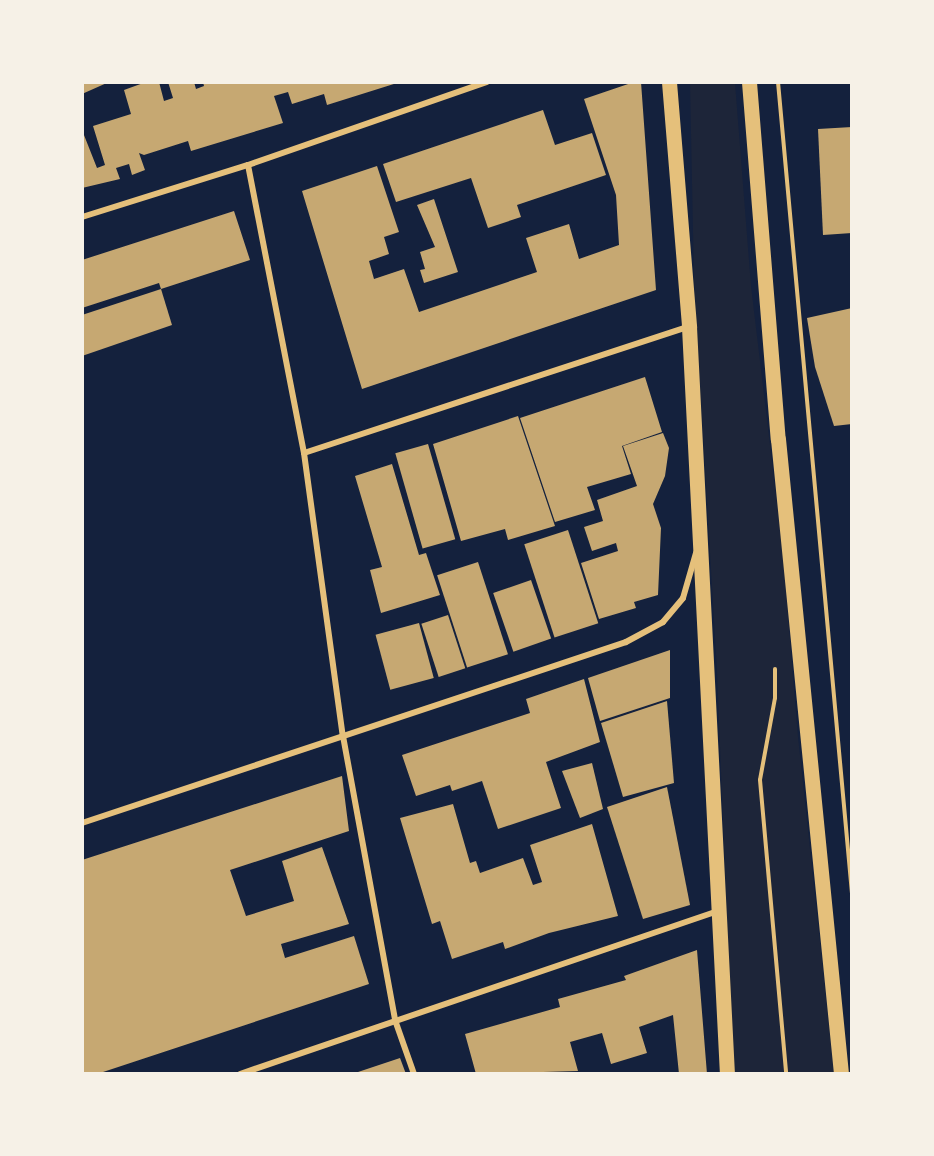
<!DOCTYPE html>
<style>
body{margin:0}
#map{position:relative;width:934px;height:1156px;overflow:hidden;background:#14213d;font-family:Arial,sans-serif}
div>[style]{position:absolute}
.green>*{inset:0;background:#1d2539}
.building>*{inset:0;background:#c6a872;transform-origin:0 0}
.path>*{height:4px;margin:-2px;padding:0 2px;transform-origin:2px;border-radius:2px;background:#e5c07b}
.minor>*{height:6px;margin:-3px;padding:0 3px;transform-origin:3px;border-radius:3px;background:#e5c07b}
.primary>*{height:15px;margin:-7.5px;padding:0 7.5px;transform-origin:7.5px;border-radius:7.5px;background:#e5c07b}
span{translate:-50% -50%;white-space:nowrap;text-align:center;line-height:1.15;-webkit-text-stroke:4.5px #f6f1e7;paint-order:stroke}
.frame{position:absolute;inset:0;border:84px solid #f6f1e7;pointer-events:none}
</style>
<div id="map">
<div class="green">
<div style="clip-path:polygon(690px 83px,735px 83px,751px 286px,783px 554px,798px 737px,834px 1073px,733px 1073px,717px 671px,694px 281px)"></div>
</div>
<div class="building">
<div style="clip-path:polygon(82px 82px,109px 82px,82px 94px)"></div>
<div style="clip-path:polygon(146px 82px,159px 82px,164px 101px,173px 98px,168px 82px,194px 82px,196px 89px,204px 86px,203px 82px,397px 83px,327px 105px,324px 94px,292px 104px,288px 92px,274px 96px,283px 123px,191px 151px,188px 141px,144px 155px,139px 153px,145px 170px,132px 175px,129px 164px,116px 168px,120px 179px,82px 188px,82px 130px,97px 168px,105px 165px,93px 126px,131px 114px,124px 90px)"></div>
<div style="clip-path:polygon(634px 82px,641px 82px,656px 290px,362px 389px,302px 191px,377px 166px,399px 232px,384px 237px,389px 254px,369px 261px,374px 279px,404px 269px,419px 312px,537px 272px,526px 238px,569px 224px,579px 259px,619px 245px,616px 195px,584px 99px)"></div>
<div style="clip-path:polygon(543px 110px,555px 145px,592px 133px,606px 175px,517px 205px,521px 217px,488px 228px,471px 178px,396px 202px,383px 164px)"></div>
<div style="clip-path:polygon(852px 127px,852px 233px,823px 235px,818px 129px)"></div>
<div style="clip-path:polygon(434px 199px,458px 272px,424px 283px,420px 270px,425px 269px,420px 252px,435px 247px,417px 205px)"></div>
<div style="clip-path:polygon(234px 211px,250px 260px,161px 289px,159px 283px,82px 308px,82px 260px)"></div>
<div style="clip-path:polygon(161px 289px,172px 325px,82px 356px,82px 315px)"></div>
<div style="clip-path:polygon(852px 308px,852px 424px,834px 426px,815px 367px,807px 318px)"></div>
<div style="clip-path:polygon(645px 377px,662px 432px,622px 446px,631px 474px,587px 487px,595px 510px,555px 522px,520px 418px)"></div>
<div style="clip-path:polygon(518px 416px,555px 526px,508px 540px,505px 529px,461px 541px,433px 444px)"></div>
<div style="clip-path:polygon(663px 433px,669px 448px,665px 476px,653px 504px,661px 528px,658px 595px,634px 602px,636px 608px,599px 619px,581px 563px,618px 551px,616px 543px,592px 551px,584px 527px,603px 521px,597px 500px,637px 486px,623px 446px)"></div>
<div style="left:428px;top:444px;width:99px;height:34px;rotate:74deg"></div>
<div style="clip-path:polygon(392px 464px,419px 555px,426px 553px,440px 595px,381px 613px,370px 570px,382px 567px,355px 476px)"></div>
<div style="left:568px;top:530px;width:98px;height:46px;rotate:72deg"></div>
<div style="left:478px;top:562px;width:97px;height:43px;rotate:72deg"></div>
<div style="left:531px;top:580px;width:62px;height:40px;rotate:71deg"></div>
<div style="left:448px;top:615px;width:56px;height:28px;rotate:72deg"></div>
<div style="left:419px;top:623px;width:57px;height:45px;rotate:75deg"></div>
<div style="clip-path:polygon(670px 650px,670px 698px,600px 721px,588px 678px)"></div>
<div style="clip-path:polygon(584px 679px,600px 742px,546px 762px,561px 808px,498px 829px,482px 781px,452px 791px,450px 785px,416px 796px,402px 755px,530px 713px,526px 699px)"></div>
<div style="clip-path:polygon(667px 701px,674px 783px,623px 797px,601px 723px)"></div>
<div style="clip-path:polygon(592px 763px,603px 809px,580px 818px,562px 771px)"></div>
<div style="clip-path:polygon(342px 776px,349px 831px,230px 870px,246px 916px,294px 901px,282px 861px,322px 847px,349px 924px,281px 944px,285px 958px,354px 936px,369px 984px,97px 1074px,82px 1074px,82px 860px)"></div>
<div style="clip-path:polygon(667px 787px,690px 905px,643px 919px,607px 807px)"></div>
<div style="clip-path:polygon(453px 804px,470px 863px,476px 861px,480px 873px,523px 858px,533px 885px,542px 882px,530px 845px,592px 824px,618px 916px,549px 933px,505px 949px,503px 942px,452px 959px,440px 921px,432px 924px,400px 818px)"></div>
<div style="clip-path:polygon(697px 950px,707px 1074px,679px 1074px,673px 1015px,639px 1027px,647px 1053px,611px 1064px,602px 1033px,570px 1042px,578px 1071px,476px 1074px,465px 1034px,560px 1007px,558px 999px,626px 980px,624px 976px)"></div>
<div style="clip-path:polygon(400px 1058px,406px 1074px,355px 1074px,355px 1073px)"></div>
</div>
<div class="path">
<div style="left:778px;top:82px;width:815px;rotate:84.79deg"></div>
<div style="left:775px;top:669px;width:29px;rotate:90deg"></div>
<div style="left:775px;top:698px;width:83px;rotate:100.4deg"></div>
<div style="left:760px;top:780px;width:295px;rotate:84.9deg"></div>
</div>
<div class="minor">
<div style="left:248px;top:165px;width:293px;rotate:79deg"></div>
<div style="left:304px;top:453px;width:286px;rotate:82.2deg"></div>
<div style="left:343px;top:736px;width:289px;rotate:79.6deg"></div>
<div style="left:395px;top:1020px;width:57px;rotate:70.6deg"></div>
<div style="left:82px;top:217px;width:174px;rotate:-17.4deg"></div>
<div style="left:248px;top:165px;width:253px;rotate:-19.2deg"></div>
<div style="left:304px;top:453px;width:404px;rotate:-18.2deg"></div>
<div style="left:82px;top:823px;width:573px;rotate:-18.4deg"></div>
<div style="left:626px;top:642px;width:42px;rotate:-28.4deg"></div>
<div style="left:663px;top:622px;width:31px;rotate:-50deg"></div>
<div style="left:683px;top:598px;width:47px;rotate:-73.9deg"></div>
<div style="left:240px;top:1074px;width:505px;rotate:-18.83deg"></div>
</div>
<div class="primary">
<div style="left:669px;top:82px;width:246px;rotate:85.3deg"></div>
<div style="left:689px;top:327px;width:748px;rotate:87.09deg"></div>
<div style="left:749px;top:82px;width:358px;rotate:85.4deg"></div>
<div style="left:778px;top:439px;width:638px;rotate:84.33deg"></div>
</div>
<div class="frame"></div>
</div>
